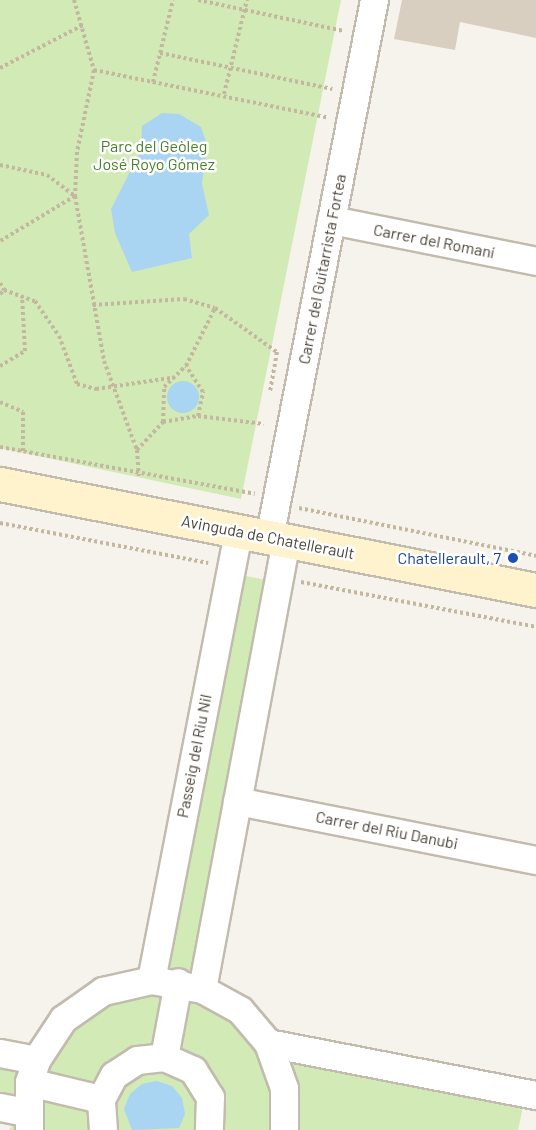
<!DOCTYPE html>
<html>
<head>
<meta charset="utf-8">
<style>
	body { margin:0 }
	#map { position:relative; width:536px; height:1130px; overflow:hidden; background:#f6f3ec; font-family:Barlow,sans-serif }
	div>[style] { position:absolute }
	.green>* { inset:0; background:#d2eab5 }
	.water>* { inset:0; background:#a9d4f2 }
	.round { border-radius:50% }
	.building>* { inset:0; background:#d8cfc1 }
	.path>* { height:4px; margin-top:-2px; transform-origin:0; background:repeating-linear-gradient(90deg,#c4b79f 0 3px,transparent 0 6px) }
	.roads { filter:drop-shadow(2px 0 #c2bbae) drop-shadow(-2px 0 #c2bbae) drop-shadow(0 2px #c2bbae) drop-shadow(0 -2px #c2bbae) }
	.street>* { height:27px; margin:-13.5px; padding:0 13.5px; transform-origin:13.5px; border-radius:13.5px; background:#fff }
	.secondary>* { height:33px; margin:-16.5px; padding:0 16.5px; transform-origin:16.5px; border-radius:16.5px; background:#fff3cd }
	.dots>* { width:16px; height:16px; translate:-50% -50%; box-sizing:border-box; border:3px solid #fff; border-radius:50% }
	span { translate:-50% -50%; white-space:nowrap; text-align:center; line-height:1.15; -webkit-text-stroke:5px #fff; paint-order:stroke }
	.park-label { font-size:16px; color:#4a7f2a }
	.street-label { font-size:16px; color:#4b4439 }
	.transit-label { font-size:16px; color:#164399 }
	.right { translate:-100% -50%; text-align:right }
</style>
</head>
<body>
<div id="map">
	<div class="green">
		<div style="clip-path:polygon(0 0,341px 0,241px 499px,0 448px)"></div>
		<div style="clip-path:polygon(221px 571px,287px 584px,216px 978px,268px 1029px,529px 1079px,518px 1130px,9px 1130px,17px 1119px,0 1115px,0 1045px,31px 1051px,71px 996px,143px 972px)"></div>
	</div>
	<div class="water">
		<div style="clip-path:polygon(162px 113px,179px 114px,201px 127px,207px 145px,202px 184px,209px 215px,189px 234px,192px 258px,132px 272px,115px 233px,111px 209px,141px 150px,142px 126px)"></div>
		<div class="round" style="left:167px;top:381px;width:32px;height:32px"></div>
		<div style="clip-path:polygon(157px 1081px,172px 1086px,182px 1098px,185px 1114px,179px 1128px,132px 1130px,124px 1109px,130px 1094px,142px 1084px)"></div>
	</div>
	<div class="building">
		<div style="clip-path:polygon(402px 0,536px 0,536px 38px,460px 22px,455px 50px,394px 39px)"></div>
	</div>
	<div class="path">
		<div style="left:74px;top:0;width:73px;rotate:74.1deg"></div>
		<div style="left:94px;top:70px;width:84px;rotate:101.7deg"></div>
		<div style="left:77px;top:152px;width:44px;rotate:92.6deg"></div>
		<div style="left:75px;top:196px;width:168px;rotate:80deg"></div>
		<div style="left:104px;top:361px;width:95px;rotate:69.7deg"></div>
		<div style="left:137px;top:450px;width:26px;rotate:86deg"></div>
		<div style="left:198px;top:0;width:149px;rotate:12deg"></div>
		<div style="left:160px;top:53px;width:176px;rotate:11.8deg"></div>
		<div style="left:0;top:68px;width:93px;rotate:-27.4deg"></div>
		<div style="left:94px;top:70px;width:237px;rotate:11.5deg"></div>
		<div style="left:153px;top:82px;width:84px;rotate:-76.3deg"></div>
		<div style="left:224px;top:94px;width:97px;rotate:-76.3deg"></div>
		<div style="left:0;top:165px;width:48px;rotate:12deg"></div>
		<div style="left:47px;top:175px;width:35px;rotate:37deg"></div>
		<div style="left:75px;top:196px;width:87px;rotate:149deg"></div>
		<div style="left:0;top:283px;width:8px;rotate:60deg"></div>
		<div style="left:4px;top:290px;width:33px;rotate:20deg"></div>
		<div style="left:35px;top:301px;width:42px;rotate:55.6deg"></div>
		<div style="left:59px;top:336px;width:51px;rotate:69.4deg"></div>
		<div style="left:77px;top:384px;width:20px;rotate:15deg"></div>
		<div style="left:96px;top:389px;width:75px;rotate:-8.5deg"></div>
		<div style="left:0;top:294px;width:6px;rotate:-45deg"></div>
		<div style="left:93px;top:305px;width:91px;rotate:-3.8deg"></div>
		<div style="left:184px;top:299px;width:32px;rotate:16deg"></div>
		<div style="left:215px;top:308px;width:76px;rotate:35.4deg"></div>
		<div style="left:277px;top:352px;width:40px;rotate:100deg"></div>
		<div style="left:0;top:366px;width:29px;rotate:-31deg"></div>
		<div style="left:25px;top:351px;width:55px;rotate:-93.1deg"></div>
		<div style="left:0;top:402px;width:25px;rotate:23deg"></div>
		<div style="left:23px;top:412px;width:40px;rotate:90deg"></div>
		<div style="left:198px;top:416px;width:66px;rotate:6.9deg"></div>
		<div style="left:163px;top:422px;width:36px;rotate:-10deg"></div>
		<div style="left:198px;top:416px;width:25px;rotate:-78deg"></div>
		<div style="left:203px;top:392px;width:31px;rotate:-123deg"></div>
		<div style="left:0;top:447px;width:259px;rotate:10.4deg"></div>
		<div style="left:137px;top:450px;width:38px;rotate:-47deg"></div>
		<div style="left:163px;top:422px;width:35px;rotate:-88deg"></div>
		<div style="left:164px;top:387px;width:30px;rotate:-44deg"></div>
		<div style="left:186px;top:366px;width:65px;rotate:-63.4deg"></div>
		<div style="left:299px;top:508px;width:242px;rotate:11.4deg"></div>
		<div style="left:0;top:523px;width:212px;rotate:10.9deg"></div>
		<div style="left:301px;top:582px;width:239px;rotate:10.8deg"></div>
	</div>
	<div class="roads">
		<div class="street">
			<div style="left:331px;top:220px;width:209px;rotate:11.3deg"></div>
			<div style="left:269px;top:538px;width:548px;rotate:-78.96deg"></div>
			<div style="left:237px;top:801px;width:305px;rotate:11.2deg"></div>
			<div style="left:151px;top:980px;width:457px;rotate:-79deg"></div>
			<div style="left:202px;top:989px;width:456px;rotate:-79.4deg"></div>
			<div style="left:268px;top:1043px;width:273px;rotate:11deg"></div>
			<div style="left:0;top:1053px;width:37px;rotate:11deg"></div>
			<div style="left:164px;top:1057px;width:76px;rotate:-79.4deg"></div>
			<div style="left:29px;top:1082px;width:74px;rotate:13.3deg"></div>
			<div style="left:0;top:1107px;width:26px;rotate:11deg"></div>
			<div style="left:29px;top:1130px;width:48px;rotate:-90deg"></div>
			<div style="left:29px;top:1082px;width:23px;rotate:-72deg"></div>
			<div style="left:36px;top:1060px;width:49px;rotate:-56.6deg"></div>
			<div style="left:63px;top:1019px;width:49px;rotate:-35deg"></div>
			<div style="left:103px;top:991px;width:49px;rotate:-12.9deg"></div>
			<div style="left:151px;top:980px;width:52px;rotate:10deg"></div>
			<div style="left:202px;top:989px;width:43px;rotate:28.9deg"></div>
			<div style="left:240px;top:1010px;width:43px;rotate:49.7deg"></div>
			<div style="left:268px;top:1043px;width:48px;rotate:70.4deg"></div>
			<div style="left:284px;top:1088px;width:42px;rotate:90deg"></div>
			<div style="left:103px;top:1130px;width:31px;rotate:-94deg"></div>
			<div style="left:101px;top:1099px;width:27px;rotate:-62deg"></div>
			<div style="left:114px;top:1075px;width:27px;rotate:-33deg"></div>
			<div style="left:137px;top:1060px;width:27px;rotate:-6deg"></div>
			<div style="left:164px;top:1057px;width:32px;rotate:24deg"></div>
			<div style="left:193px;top:1070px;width:32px;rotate:58deg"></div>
			<div style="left:210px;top:1097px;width:33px;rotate:92deg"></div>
		</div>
		<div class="secondary">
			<div style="left:0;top:484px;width:546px;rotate:11.19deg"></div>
		</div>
	</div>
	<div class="dots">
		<div style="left:513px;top:558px;background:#1a4fb4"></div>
	</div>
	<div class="park-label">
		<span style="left:154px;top:155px">Parc del Geòleg<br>José Royo Gómez</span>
	</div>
	<div class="street-label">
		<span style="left:434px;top:241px;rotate:11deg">Carrer del Romaní</span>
		<span style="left:322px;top:269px;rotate:-79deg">Carrer del Guitarrista Fortea</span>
		<span style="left:268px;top:537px;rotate:11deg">Avinguda de Chatellerault</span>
		<span style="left:194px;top:756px;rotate:-79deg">Passeig del Riu Nil</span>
		<span style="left:387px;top:830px;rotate:11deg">Carrer del Riu Danubi</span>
	</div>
	<div class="transit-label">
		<span class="right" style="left:501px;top:558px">Chatellerault, 7</span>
	</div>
</div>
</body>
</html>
